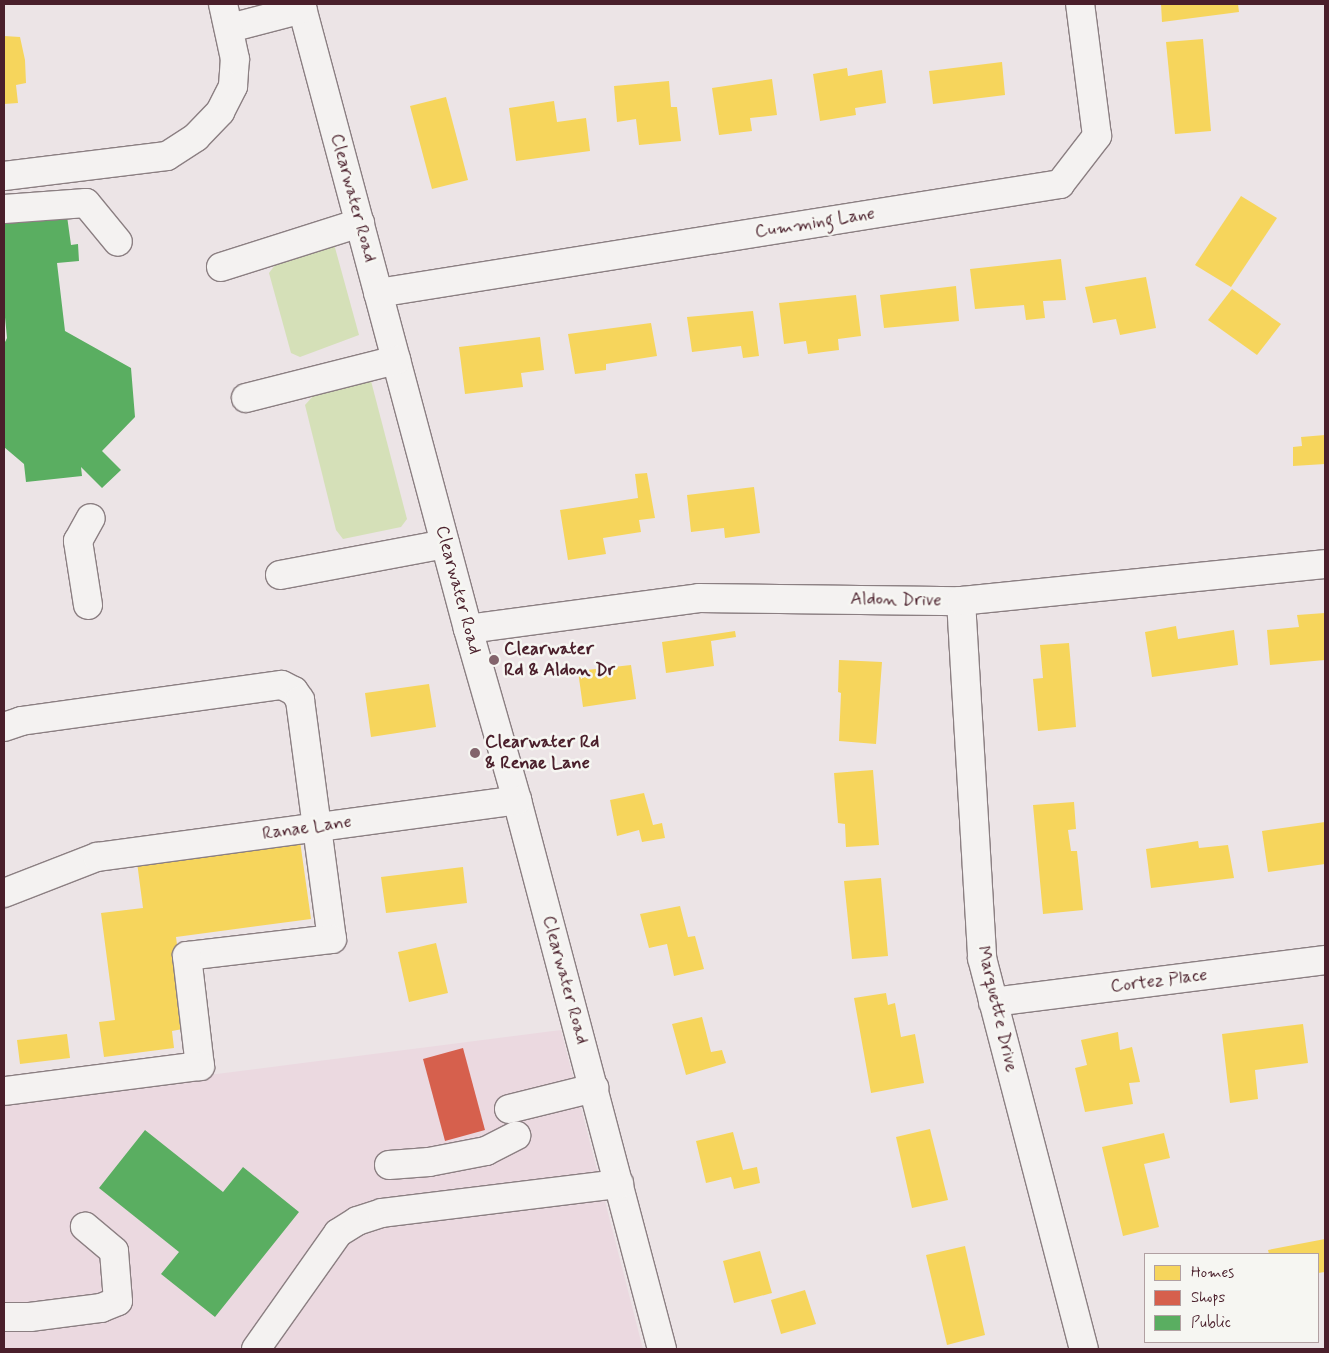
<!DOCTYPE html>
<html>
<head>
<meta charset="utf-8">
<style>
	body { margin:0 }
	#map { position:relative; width:1329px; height:1353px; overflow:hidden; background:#ece4e6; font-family:Mynerve,sans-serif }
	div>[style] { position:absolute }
	.built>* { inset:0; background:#ebd9e0 }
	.green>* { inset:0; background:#d5e0b8 }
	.homes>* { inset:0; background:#f6d55c }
	.shops>* { inset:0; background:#d6604d }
	.public>* { inset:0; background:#5aae61 }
	.roads { filter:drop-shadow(1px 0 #8b7f82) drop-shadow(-1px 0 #8b7f82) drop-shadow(0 1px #8b7f82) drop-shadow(0 -1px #8b7f82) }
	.minor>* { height:28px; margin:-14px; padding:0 14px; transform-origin:14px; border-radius:14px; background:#f4f2f1 }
	.dots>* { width:14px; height:14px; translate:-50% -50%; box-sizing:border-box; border:2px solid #f6f6f2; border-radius:50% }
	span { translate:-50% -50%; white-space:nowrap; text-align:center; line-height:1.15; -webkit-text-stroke:5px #f6f6f2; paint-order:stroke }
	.street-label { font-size:18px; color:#4a1f2b }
	.poi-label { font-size:18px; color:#4a1f2b; font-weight:700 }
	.left { translate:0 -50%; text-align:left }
	.frame { position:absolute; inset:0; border:5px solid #4a1f2b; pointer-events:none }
	.legend { position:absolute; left:1144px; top:1253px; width:175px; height:90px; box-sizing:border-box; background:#f6f6f2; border:1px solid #b1a0a2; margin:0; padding:6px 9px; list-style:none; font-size:15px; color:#4a1f2b }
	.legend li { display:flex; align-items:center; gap:10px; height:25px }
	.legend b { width:25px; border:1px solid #b1a0a2 }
</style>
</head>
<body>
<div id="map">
	<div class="built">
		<div style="clip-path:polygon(561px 1030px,643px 1349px,4px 1349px,4px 1101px)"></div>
	</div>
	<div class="green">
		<div style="clip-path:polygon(334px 244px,359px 335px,300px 357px,291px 353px,269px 273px,285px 252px)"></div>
		<div style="clip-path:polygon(361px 377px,371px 381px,407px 519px,401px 527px,343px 539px,336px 530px,305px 405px,322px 386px)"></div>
	</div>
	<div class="homes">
		<div style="clip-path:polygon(1161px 4px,1238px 4px,1239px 12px,1162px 22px)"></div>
		<div style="clip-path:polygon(4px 36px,20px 37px,25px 60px,26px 83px,16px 85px,18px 103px,4px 104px)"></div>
		<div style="clip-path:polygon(1203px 39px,1211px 131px,1175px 134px,1166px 42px)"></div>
		<div style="clip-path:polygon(1002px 62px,1005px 95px,933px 104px,929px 71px)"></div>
		<div style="clip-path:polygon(847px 68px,848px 76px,882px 70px,886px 103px,855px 108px,856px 115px,820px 121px,813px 74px)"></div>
		<div style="clip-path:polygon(772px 79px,777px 115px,750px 118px,752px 131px,719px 135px,712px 88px)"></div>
		<div style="clip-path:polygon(669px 81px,671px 107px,677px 107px,681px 141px,639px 145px,636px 119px,617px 122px,614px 86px)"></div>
		<div style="clip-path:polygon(446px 97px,468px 180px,432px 189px,410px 106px)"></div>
		<div style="clip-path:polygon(554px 101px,557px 122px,586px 118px,590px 151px,516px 161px,509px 108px)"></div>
		<div style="clip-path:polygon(1241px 196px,1277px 218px,1231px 287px,1195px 265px)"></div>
		<div style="clip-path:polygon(1061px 259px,1066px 300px,1043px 301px,1045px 318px,1026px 320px,1024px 305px,975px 309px,970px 269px)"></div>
		<div style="clip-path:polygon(1146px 277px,1156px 328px,1120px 335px,1116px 319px,1093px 323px,1085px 287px)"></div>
		<div style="clip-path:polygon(956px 286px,959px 321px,884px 328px,880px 295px)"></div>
		<div style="clip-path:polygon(1232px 289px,1281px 324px,1257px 355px,1208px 320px)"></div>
		<div style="clip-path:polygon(856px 295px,861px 336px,838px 339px,839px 350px,808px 354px,806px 341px,784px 344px,779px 303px)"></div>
		<div style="clip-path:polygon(753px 311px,759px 356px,743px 358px,741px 346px,692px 352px,687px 317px)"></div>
		<div style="clip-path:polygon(651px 323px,657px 356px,606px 364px,606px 370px,575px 374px,568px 334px)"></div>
		<div style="clip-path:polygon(540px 337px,544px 370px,521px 373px,523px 387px,465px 394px,459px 347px)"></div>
		<div style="clip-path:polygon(1325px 435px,1325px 464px,1293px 466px,1293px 447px,1302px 446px,1301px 437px)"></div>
		<div style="clip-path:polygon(647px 473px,655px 518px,639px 520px,641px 532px,603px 538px,606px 554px,568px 560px,560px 510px,638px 498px,635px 474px)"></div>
		<div style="clip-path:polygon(754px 487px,760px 533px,725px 538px,724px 528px,691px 532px,687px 495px)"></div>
		<div style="clip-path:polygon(1325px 613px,1325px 660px,1270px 665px,1267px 630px,1299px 627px,1297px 615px)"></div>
		<div style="clip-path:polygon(1176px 626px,1178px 639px,1234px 630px,1238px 665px,1152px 677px,1145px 632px)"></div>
		<div style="clip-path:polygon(735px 631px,736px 637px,711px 641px,714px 666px,666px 673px,662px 642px)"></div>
		<div style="clip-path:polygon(1069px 643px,1076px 727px,1038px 731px,1033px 679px,1043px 678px,1040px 645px)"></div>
		<div style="clip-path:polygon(839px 660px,882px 662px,876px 744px,839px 741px,841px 693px,838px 692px)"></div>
		<div style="clip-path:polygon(631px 665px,636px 699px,583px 707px,578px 671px)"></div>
		<div style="clip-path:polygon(429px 684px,436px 727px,371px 737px,365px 693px)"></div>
		<div style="clip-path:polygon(873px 770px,879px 845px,846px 847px,845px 824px,838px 823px,834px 773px)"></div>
		<div style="clip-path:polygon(644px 793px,653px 825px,662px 823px,665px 838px,642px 842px,639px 830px,617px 836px,610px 800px)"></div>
		<div style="clip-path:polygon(1074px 802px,1076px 829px,1068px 830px,1071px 851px,1077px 851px,1083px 910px,1043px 914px,1033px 805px)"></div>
		<div style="clip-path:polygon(1325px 822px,1325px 864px,1268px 872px,1262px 831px)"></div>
		<div style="clip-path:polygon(300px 841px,311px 919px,176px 937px,188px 1028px,172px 1031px,174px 1048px,104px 1057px,99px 1022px,115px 1020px,101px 913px,143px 908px,137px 862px)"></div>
		<div style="clip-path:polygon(1198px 841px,1199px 848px,1228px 845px,1234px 878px,1151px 888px,1146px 849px)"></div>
		<div style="clip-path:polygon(463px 867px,467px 903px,386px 913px,381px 877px)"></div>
		<div style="clip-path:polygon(881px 878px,888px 956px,852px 959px,844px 881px)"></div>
		<div style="clip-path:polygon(680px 906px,688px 937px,695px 936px,704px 969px,674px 976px,667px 944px,649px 948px,640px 914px)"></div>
		<div style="clip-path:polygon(436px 943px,448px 993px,409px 1002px,398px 952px)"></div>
		<div style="clip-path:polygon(886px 993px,888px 1005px,895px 1003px,901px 1037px,915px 1034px,924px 1083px,871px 1093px,854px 998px)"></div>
		<div style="clip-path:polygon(702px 1017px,711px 1052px,722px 1050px,726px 1063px,686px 1075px,672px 1024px)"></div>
		<div style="clip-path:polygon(1303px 1024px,1308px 1063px,1255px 1070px,1258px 1099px,1230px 1103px,1222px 1034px)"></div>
		<div style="clip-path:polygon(1118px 1032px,1120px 1050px,1132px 1047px,1140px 1082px,1129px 1083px,1133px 1104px,1085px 1112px,1075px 1068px,1087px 1065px,1081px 1040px)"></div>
		<div style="clip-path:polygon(67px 1034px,70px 1058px,20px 1064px,17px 1040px)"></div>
		<div style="clip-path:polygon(930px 1129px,948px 1200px,912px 1208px,896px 1137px)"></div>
		<div style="clip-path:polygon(733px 1132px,743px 1170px,757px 1167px,760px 1183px,734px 1189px,731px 1177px,706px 1183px,696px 1141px)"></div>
		<div style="clip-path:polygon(1164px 1133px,1170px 1158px,1144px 1164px,1159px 1227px,1123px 1236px,1102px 1147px)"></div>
		<div style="clip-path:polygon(1325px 1239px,1325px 1272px,1318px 1273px,1318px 1254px,1269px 1254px,1268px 1250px)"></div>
		<div style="clip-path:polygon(965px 1246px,985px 1335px,947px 1345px,926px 1255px)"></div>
		<div style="clip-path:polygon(760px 1251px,772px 1293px,734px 1303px,723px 1261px)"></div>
		<div style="clip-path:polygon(805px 1290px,816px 1324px,781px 1334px,771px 1300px)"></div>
	</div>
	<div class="shops">
		<div style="clip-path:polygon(463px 1048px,485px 1130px,445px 1141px,423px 1059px)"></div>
	</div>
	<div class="public">
		<div style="clip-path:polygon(67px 216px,71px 245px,78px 244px,79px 261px,57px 263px,65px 331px,131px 368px,135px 417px,102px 451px,121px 470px,102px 488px,81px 467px,82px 476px,26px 482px,24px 464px,4px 447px,4px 344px,7px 338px,4px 307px,4px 223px)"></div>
		<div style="clip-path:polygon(145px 1130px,223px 1192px,243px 1167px,299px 1212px,215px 1317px,161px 1274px,179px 1252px,99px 1188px)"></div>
	</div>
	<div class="roads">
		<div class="minor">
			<div style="left:301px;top:4px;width:647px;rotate:75.04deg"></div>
			<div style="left:468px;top:629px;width:178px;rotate:74deg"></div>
			<div style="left:517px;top:800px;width:568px;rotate:75.21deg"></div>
			<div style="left:230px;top:28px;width:75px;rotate:-14.6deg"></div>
			<div style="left:4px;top:176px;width:164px;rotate:-7deg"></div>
			<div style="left:167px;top:156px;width:35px;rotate:-33deg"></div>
			<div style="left:196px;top:137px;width:35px;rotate:-46deg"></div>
			<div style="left:220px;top:112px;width:29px;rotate:-63deg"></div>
			<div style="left:233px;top:86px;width:27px;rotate:-86deg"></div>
			<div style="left:235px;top:59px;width:56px;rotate:-102.3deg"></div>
			<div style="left:4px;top:209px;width:82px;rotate:-4.2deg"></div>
			<div style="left:86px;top:203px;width:50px;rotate:50.6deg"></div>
			<div style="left:221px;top:267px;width:146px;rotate:-17.6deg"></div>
			<div style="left:378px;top:293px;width:691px;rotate:-9.08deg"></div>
			<div style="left:1060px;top:184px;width:61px;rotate:-52.4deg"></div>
			<div style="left:1097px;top:136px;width:133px;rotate:-97.3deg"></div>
			<div style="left:246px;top:398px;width:155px;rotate:-14.2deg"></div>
			<div style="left:280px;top:575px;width:168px;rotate:-10.6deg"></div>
			<div style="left:961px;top:601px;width:358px;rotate:86.6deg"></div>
			<div style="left:982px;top:958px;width:404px;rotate:75.4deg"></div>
			<div style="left:88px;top:605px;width:65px;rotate:-98.9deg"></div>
			<div style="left:78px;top:541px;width:26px;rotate:-61deg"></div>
			<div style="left:468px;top:629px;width:233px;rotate:-7.6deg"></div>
			<div style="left:699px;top:598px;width:262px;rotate:0.7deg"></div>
			<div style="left:961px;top:601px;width:366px;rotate:-5.8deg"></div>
			<div style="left:4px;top:727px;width:18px;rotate:-19deg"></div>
			<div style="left:21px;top:721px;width:263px;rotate:-7.9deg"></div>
			<div style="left:282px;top:685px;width:13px;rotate:27deg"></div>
			<div style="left:294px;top:691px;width:11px;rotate:56deg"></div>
			<div style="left:300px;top:700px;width:241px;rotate:82.4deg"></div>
			<div style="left:332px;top:939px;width:146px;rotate:173.3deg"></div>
			<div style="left:187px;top:956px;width:111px;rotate:83.3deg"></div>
			<div style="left:200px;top:1066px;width:196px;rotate:172.7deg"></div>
			<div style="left:4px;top:893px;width:100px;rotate:-21.2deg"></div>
			<div style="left:97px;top:857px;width:424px;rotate:-7.7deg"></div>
			<div style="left:993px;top:1002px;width:335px;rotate:-7.2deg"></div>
			<div style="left:509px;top:1109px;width:88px;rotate:-13.9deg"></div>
			<div style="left:389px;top:1165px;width:40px;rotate:-4.3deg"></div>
			<div style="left:429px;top:1162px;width:58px;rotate:-10.9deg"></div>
			<div style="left:486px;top:1151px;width:34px;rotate:-27deg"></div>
			<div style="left:4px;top:1317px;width:26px"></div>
			<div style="left:30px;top:1317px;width:72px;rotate:-7.2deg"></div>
			<div style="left:101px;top:1308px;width:18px;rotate:-22deg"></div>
			<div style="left:118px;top:1301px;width:50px;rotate:-94.6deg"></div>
			<div style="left:114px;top:1251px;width:38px;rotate:-140deg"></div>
			<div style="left:256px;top:1349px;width:142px;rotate:-54.7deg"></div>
			<div style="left:338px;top:1233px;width:22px;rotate:-32deg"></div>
			<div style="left:357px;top:1221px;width:26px;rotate:-18deg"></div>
			<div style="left:382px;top:1213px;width:239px;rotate:-7deg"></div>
		</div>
	</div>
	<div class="dots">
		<div style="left:494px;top:660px;background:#83646c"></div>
		<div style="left:475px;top:753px;background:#83646c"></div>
	</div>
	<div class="street-label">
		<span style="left:353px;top:198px;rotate:75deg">Clearwater Road</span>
		<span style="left:815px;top:223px;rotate:-9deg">Cumming Lane</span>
		<span style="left:458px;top:590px;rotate:75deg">Clearwater Road</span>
		<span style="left:896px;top:600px;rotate:1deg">Aldon Drive</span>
		<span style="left:307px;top:828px;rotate:-8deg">Ranae Lane</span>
		<span style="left:565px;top:980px;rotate:75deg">Clearwater Road</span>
		<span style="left:1159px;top:981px;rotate:-7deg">Cortez Place</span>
		<span style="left:997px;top:1009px;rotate:77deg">Marquette Drive</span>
	</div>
	<div class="poi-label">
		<span class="left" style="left:504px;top:660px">Clearwater<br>Rd &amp; Aldon Dr</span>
		<span class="left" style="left:485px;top:753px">Clearwater Rd<br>&amp; Renae Lane</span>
	</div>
	<div class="frame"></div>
	<ul class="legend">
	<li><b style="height:14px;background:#f6d55c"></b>Homes</li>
	<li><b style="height:14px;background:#d6604d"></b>Shops</li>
	<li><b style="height:14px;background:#5aae61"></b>Public</li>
	</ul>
</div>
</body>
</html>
